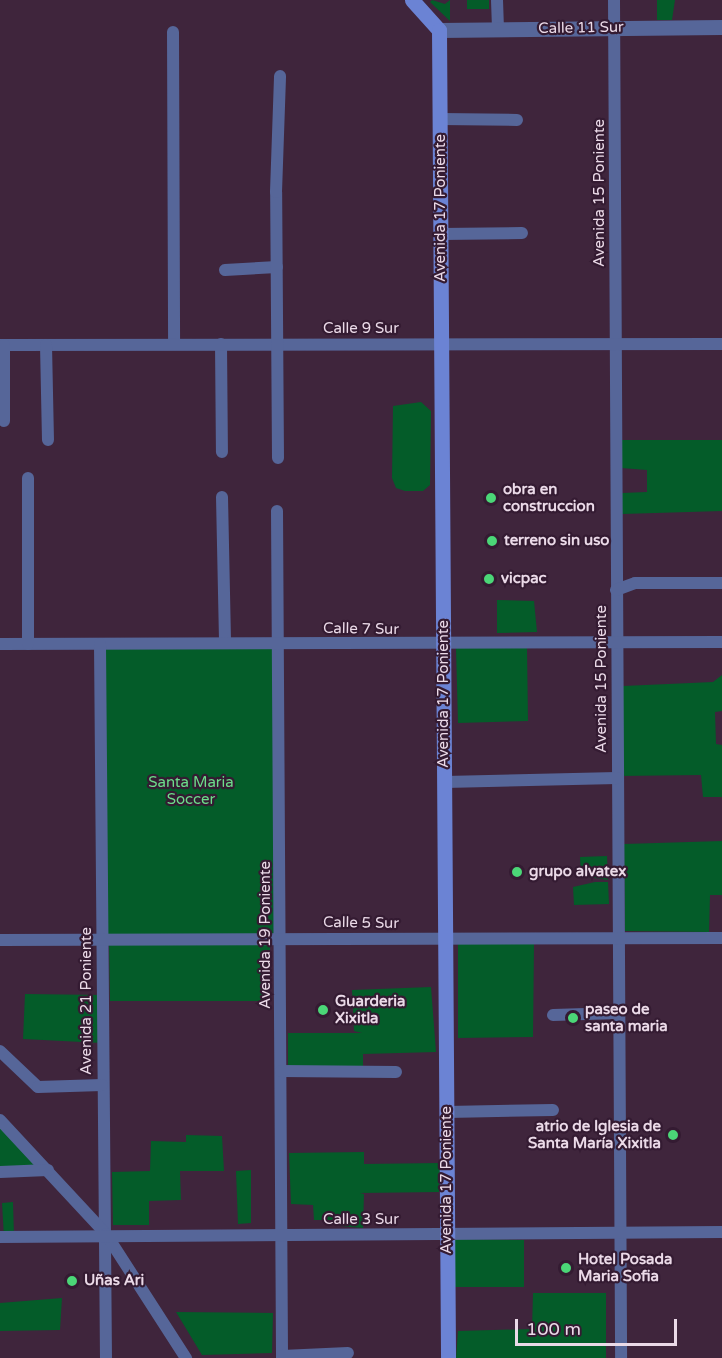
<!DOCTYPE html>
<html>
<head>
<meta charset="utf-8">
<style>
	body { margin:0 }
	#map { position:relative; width:722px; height:1358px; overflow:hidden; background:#3f253c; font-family:"Varela Round",sans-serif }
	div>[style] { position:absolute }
	.green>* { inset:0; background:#045c29 }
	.minor>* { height:12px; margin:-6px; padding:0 6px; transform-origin:6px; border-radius:6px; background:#566699 }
	.tertiary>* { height:15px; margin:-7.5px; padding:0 7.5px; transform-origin:7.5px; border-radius:7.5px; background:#566699 }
	.secondary>* { height:15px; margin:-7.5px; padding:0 7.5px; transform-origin:7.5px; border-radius:7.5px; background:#6b83d4 }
	.dots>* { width:16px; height:16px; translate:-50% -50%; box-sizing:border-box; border:3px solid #341b32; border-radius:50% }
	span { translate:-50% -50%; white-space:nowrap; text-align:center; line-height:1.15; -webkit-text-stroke:4.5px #341b32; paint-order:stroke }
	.street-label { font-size:15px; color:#ebdae8 }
	.poi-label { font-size:15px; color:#ebdae8; font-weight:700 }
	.left { translate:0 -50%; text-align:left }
	.right { translate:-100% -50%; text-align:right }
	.park-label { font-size:15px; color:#6ddd8b }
	.scale { position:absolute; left:515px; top:1319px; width:162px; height:27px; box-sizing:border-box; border:3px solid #ebdae8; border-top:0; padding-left:8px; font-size:18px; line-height:21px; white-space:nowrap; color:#ebdae8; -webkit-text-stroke:4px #341b32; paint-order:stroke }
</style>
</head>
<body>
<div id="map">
	<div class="green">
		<div style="clip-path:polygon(432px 0,445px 4px,450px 0,450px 21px,430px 2px)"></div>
		<div style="clip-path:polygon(467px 0,489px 0,489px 9px,467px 9px)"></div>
		<div style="clip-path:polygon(657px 0,675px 0,672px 20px,657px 20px)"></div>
		<div style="clip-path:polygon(421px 402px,431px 411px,430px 485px,423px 491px,405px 491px,396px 488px,392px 478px,393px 406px)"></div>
		<div style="clip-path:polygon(621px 440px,722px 440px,722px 511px,622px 514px,622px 493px,647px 492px,647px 470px,621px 468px)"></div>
		<div style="clip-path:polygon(497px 600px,534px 601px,537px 632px,497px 633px)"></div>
		<div style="clip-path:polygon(280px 643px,281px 937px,101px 937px,100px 644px)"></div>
		<div style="clip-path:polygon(527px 647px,528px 721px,458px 723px,456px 648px)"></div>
		<div style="clip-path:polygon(722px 675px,722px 711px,715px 712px,716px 744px,722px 745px,722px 797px,703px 797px,701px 775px,619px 776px,623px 686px,713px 682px)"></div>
		<div style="clip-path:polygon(722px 841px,722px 895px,710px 895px,709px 932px,625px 931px,624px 844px)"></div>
		<div style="clip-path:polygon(607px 856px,608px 880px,581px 876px,580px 857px)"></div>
		<div style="clip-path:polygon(595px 882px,608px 882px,609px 904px,574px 905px,573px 887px)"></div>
		<div style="clip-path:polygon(109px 942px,270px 943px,270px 1001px,110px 1001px)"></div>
		<div style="clip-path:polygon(458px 942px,534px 944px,533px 1037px,458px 1038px)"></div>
		<div style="clip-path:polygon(431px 987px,436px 1052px,363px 1054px,363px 1070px,288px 1069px,288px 1033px,362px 1033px,354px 1031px,352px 990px)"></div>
		<div style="clip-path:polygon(25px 994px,102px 995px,102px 1043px,23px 1039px)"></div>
		<div style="clip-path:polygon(0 1120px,48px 1170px,0 1172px)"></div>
		<div style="clip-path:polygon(186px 1135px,222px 1136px,224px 1171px,180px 1171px,181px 1200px,149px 1201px,149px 1225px,113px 1225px,112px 1172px,150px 1171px,151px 1141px,186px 1142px)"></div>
		<div style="clip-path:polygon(364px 1152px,364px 1164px,440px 1163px,439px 1192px,360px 1193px,364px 1194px,363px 1228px,341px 1226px,340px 1220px,314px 1220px,313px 1205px,291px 1204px,289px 1153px)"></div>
		<div style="clip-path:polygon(251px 1170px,251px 1223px,238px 1224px,236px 1171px)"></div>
		<div style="clip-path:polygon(13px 1202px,14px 1236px,4px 1237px,2px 1203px)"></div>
		<div style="clip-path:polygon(455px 1239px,524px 1240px,524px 1287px,455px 1287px)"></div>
		<div style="clip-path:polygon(533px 1293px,606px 1293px,606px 1358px,456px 1358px,458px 1331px,532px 1329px)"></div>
		<div style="clip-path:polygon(62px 1298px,60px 1330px,0 1331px,0 1303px)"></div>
		<div style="clip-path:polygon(176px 1312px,273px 1313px,272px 1353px,202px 1355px)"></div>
	</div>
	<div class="minor">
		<div style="left:497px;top:0;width:29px;rotate:88deg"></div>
		<div style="left:614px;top:0;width:1358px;rotate:89.7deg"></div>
		<div style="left:173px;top:32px;width:312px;rotate:89.8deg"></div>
		<div style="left:440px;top:119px;width:77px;rotate:0.7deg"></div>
		<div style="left:441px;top:234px;width:81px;rotate:-0.7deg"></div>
		<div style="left:225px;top:270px;width:52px;rotate:-3.3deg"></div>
		<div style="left:221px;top:344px;width:108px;rotate:89.5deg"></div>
		<div style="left:0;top:345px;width:722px;rotate:-0.08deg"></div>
		<div style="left:46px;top:345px;width:95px;rotate:88.8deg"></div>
		<div style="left:4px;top:421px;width:76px;rotate:-90deg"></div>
		<div style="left:278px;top:458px;width:266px;rotate:-90.4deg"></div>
		<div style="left:276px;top:192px;width:116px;rotate:-88deg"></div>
		<div style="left:222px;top:497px;width:145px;rotate:88.8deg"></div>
		<div style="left:277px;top:511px;width:847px;rotate:89.66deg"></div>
		<div style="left:616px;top:590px;width:20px;rotate:-20deg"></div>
		<div style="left:635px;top:583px;width:87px"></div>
		<div style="left:0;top:644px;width:722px;rotate:-0.16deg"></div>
		<div style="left:28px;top:644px;width:166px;rotate:-90deg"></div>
		<div style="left:100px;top:644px;width:714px;rotate:89.52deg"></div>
		<div style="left:445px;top:782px;width:172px;rotate:-1.3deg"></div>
		<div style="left:0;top:940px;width:722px;rotate:-0.16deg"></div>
		<div style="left:553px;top:1015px;width:66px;rotate:-1.7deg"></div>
		<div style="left:0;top:1051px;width:52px;rotate:43.5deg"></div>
		<div style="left:38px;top:1087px;width:64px;rotate:-1.8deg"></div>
		<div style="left:281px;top:1071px;width:115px;rotate:0.5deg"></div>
		<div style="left:447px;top:1112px;width:106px;rotate:-1.1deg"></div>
		<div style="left:0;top:1120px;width:156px;rotate:47.1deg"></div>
		<div style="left:106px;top:1234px;width:148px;rotate:57.2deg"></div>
		<div style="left:0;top:1172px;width:48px;rotate:-2.4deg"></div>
		<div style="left:0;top:1237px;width:722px;rotate:-0.4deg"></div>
		<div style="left:282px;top:1356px;width:66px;rotate:-2.6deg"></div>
	</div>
	<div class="tertiary">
		<div style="left:439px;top:30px;width:283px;rotate:-0.6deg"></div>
	</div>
	<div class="secondary">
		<div style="left:412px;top:0;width:40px;rotate:48deg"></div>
		<div style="left:439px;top:30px;width:1328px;rotate:89.61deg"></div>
	</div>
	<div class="dots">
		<div style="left:491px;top:498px;background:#4bd677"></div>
		<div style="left:492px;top:541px;background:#4bd677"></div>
		<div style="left:489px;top:579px;background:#4bd677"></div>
		<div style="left:517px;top:872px;background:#4bd677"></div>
		<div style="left:323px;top:1010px;background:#4bd677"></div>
		<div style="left:573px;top:1018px;background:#4bd677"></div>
		<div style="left:673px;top:1135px;background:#4bd677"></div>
		<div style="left:566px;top:1268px;background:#4bd677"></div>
		<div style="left:72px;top:1281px;background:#4bd677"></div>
	</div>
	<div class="street-label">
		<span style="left:581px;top:28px;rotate:-1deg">Calle 11 Sur</span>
		<span style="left:600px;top:193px;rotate:-90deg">Avenida 15 Poniente</span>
		<span style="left:441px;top:208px;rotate:-90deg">Avenida 17 Poniente</span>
		<span style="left:361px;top:329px">Calle 9 Sur</span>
		<span style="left:361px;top:629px;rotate:1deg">Calle 7 Sur</span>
		<span style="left:602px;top:679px;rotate:-90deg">Avenida 15 Poniente</span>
		<span style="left:444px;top:694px;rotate:-90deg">Avenida 17 Poniente</span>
		<span style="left:361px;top:923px;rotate:1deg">Calle 5 Sur</span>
		<span style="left:266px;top:935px;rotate:-90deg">Avenida 19 Poniente</span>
		<span style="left:87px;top:1001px;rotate:-90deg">Avenida 21 Poniente</span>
		<span style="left:447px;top:1180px;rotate:-90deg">Avenida 17 Poniente</span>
		<span style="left:361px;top:1220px">Calle 3 Sur</span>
	</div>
	<div class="poi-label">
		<span class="left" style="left:503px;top:498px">obra en<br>construccion</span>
		<span class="left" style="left:504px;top:541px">terreno sin uso</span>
		<span class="left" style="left:501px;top:579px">vicpac</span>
		<span class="left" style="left:529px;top:872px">grupo alvatex</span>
		<span class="left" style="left:335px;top:1010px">Guarderia<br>Xixitla</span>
		<span class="left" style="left:585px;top:1018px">paseo de<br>santa maria</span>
		<span class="right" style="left:661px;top:1135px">atrio de Iglesia de<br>Santa María Xixitla</span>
		<span class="left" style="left:578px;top:1268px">Hotel Posada<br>Maria Sofia</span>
		<span class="left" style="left:84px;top:1281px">Uñas Ari</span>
	</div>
	<div class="park-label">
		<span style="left:191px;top:791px">Santa Maria<br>Soccer</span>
	</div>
	<div class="scale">100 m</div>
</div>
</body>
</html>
